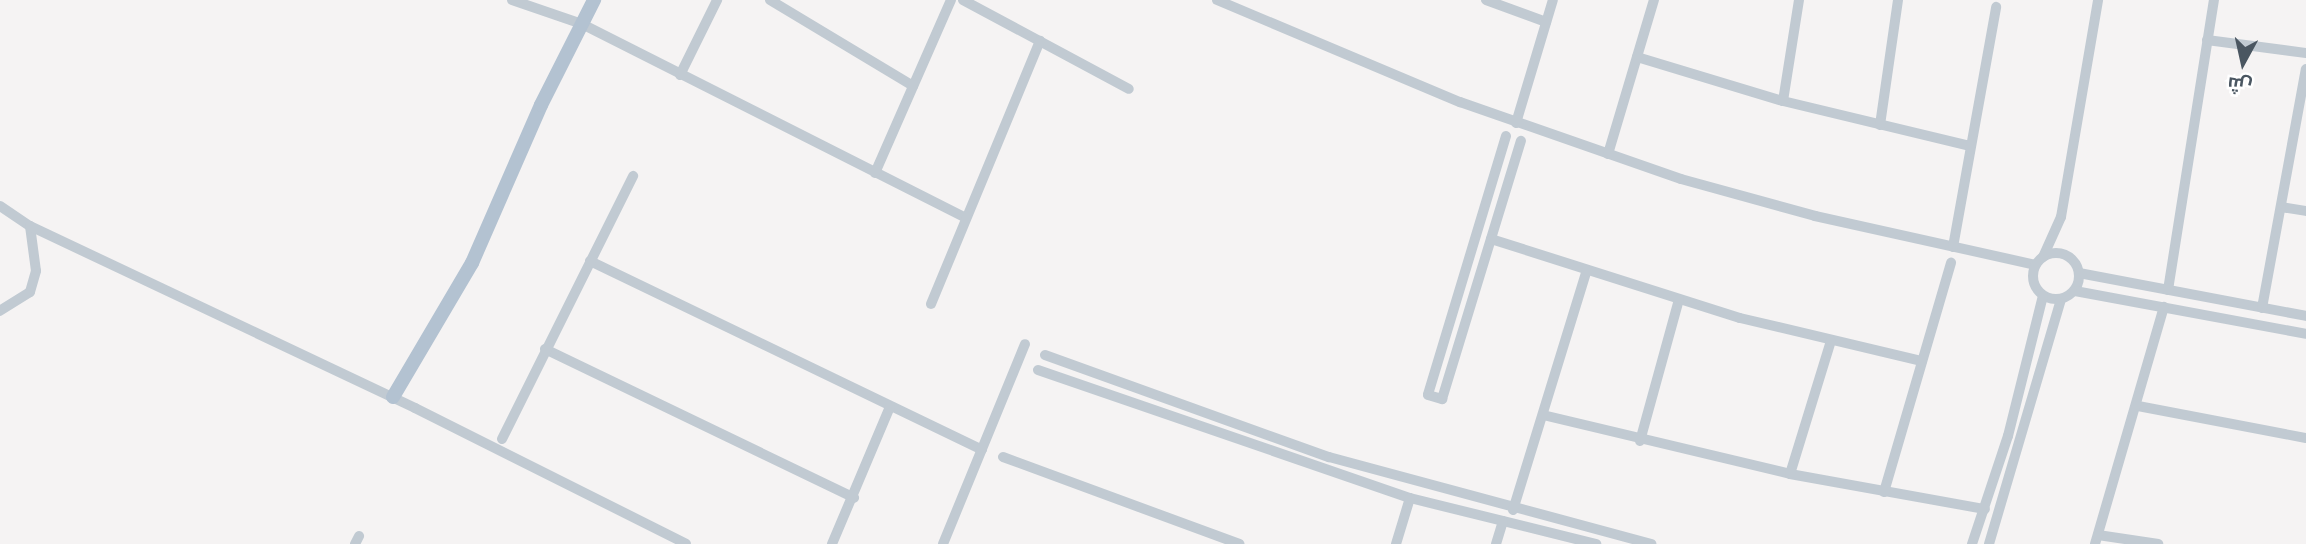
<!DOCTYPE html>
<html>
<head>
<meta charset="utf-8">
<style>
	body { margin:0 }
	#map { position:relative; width:2306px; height:544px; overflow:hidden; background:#f5f3f3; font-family:"Source Sans 3",Cairo,sans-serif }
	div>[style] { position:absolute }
	.minor>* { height:10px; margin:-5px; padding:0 5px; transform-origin:5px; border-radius:5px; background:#c1cad2 }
	.minor>.ring { margin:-5px; padding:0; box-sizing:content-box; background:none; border:10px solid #c1cad2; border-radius:50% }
	.major>* { height:14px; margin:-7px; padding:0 7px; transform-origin:7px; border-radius:7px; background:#b3c2d1 }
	span { translate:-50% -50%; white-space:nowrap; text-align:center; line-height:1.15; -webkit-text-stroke:6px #fff; paint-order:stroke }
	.north { position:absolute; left:2208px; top:28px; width:70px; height:70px; -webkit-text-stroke:5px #fff; paint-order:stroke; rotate:188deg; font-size:19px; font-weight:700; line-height:28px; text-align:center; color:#4a5661 }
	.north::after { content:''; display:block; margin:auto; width:24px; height:32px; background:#4a5661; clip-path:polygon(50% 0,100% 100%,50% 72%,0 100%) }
</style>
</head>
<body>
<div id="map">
	<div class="minor">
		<div style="left:512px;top:0;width:74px;rotate:18.9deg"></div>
		<div style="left:582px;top:24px;width:430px;rotate:26.8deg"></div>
		<div style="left:770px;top:0;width:167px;rotate:31deg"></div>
		<div style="left:963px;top:0;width:188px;rotate:28.2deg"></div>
		<div style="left:1217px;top:0;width:264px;rotate:22.8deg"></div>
		<div style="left:1460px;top:102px;width:234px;rotate:19.2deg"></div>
		<div style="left:1681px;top:179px;width:139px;rotate:15.4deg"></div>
		<div style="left:1815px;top:216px;width:226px;rotate:12.5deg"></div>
		<div style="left:1486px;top:0;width:64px;rotate:20.1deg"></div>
		<div style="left:2207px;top:40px;width:100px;rotate:7.5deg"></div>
		<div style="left:1637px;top:57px;width:152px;rotate:16.8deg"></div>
		<div style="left:1783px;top:101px;width:193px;rotate:13.5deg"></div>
		<div style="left:680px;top:75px;width:84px;rotate:-63.7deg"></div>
		<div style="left:1783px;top:101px;width:102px;rotate:-81deg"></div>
		<div style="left:1516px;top:123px;width:128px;rotate:-73.3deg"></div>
		<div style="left:1880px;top:125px;width:126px;rotate:-81.8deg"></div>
		<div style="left:1506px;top:136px;width:270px;rotate:106.8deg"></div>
		<div style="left:1428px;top:395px;width:15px;rotate:16deg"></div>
		<div style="left:1442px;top:399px;width:270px;rotate:-73deg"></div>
		<div style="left:1608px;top:154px;width:161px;rotate:-73.4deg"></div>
		<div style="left:875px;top:173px;width:189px;rotate:-66.3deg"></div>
		<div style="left:0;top:206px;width:36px;rotate:34deg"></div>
		<div style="left:30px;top:226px;width:45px;rotate:82.4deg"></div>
		<div style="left:36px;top:271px;width:22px;rotate:106deg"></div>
		<div style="left:30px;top:292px;width:36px;rotate:148deg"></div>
		<div style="left:2281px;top:207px;width:25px;rotate:9deg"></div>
		<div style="left:30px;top:226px;width:426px;rotate:25.3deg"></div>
		<div style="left:415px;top:408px;width:303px;rotate:26.6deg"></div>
		<div style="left:1491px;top:239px;width:261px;rotate:17.6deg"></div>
		<div style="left:1740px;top:318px;width:187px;rotate:13.3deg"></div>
		<div style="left:1953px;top:247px;width:244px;rotate:-79.8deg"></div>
		<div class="ring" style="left:2033px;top:253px;width:36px;height:36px"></div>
		<div style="left:2043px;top:257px;width:44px;rotate:-65.8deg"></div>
		<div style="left:2061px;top:217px;width:220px;rotate:-80.3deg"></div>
		<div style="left:590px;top:261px;width:435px;rotate:25.7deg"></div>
		<div style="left:2079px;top:273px;width:231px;rotate:10.7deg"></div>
		<div style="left:2168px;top:290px;width:294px;rotate:-81deg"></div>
		<div style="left:2075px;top:291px;width:235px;rotate:10.5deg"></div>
		<div style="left:931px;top:304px;width:285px;rotate:-67.5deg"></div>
		<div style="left:2262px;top:308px;width:243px;rotate:-79.6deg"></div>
		<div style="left:545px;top:349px;width:343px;rotate:25.7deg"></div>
		<div style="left:1045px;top:355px;width:302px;rotate:19.8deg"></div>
		<div style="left:1329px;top:457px;width:334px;rotate:15.1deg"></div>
		<div style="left:1038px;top:370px;width:393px;rotate:19deg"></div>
		<div style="left:1410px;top:498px;width:192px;rotate:13.9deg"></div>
		<div style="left:2138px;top:406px;width:171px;rotate:10.8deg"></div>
		<div style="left:1543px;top:415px;width:254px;rotate:13.4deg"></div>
		<div style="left:1790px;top:474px;width:198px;rotate:10.2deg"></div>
		<div style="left:502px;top:439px;width:294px;rotate:-63.5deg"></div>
		<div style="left:1640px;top:441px;width:147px;rotate:-74.6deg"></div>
		<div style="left:1003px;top:457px;width:252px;rotate:20.2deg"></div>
		<div style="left:1790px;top:474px;width:139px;rotate:-72.9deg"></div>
		<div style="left:1884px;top:492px;width:239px;rotate:-73.7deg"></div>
		<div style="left:1513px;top:510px;width:251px;rotate:-72.9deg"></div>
		<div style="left:2098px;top:535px;width:61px;rotate:8.5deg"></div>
		<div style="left:355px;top:544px;width:9px;rotate:-63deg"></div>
		<div style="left:832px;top:544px;width:149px;rotate:-67.1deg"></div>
		<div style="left:943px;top:544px;width:216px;rotate:-67.7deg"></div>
		<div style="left:1396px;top:544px;width:48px;rotate:-73.1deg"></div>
		<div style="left:1496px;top:544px;width:24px;rotate:-73deg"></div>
		<div style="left:1972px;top:544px;width:114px;rotate:-71.6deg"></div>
		<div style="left:2008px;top:436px;width:144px;rotate:-76deg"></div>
		<div style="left:1989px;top:544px;width:255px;rotate:-73.6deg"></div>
		<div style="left:2095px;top:544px;width:247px;rotate:-73.8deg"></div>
	</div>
	<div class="major">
		<div style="left:393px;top:397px;width:156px;rotate:-59.5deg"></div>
		<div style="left:472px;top:263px;width:172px;rotate:-66.4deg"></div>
		<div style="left:541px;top:105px;width:118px;rotate:-63.2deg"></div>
	</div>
	<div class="north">ش</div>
</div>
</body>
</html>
